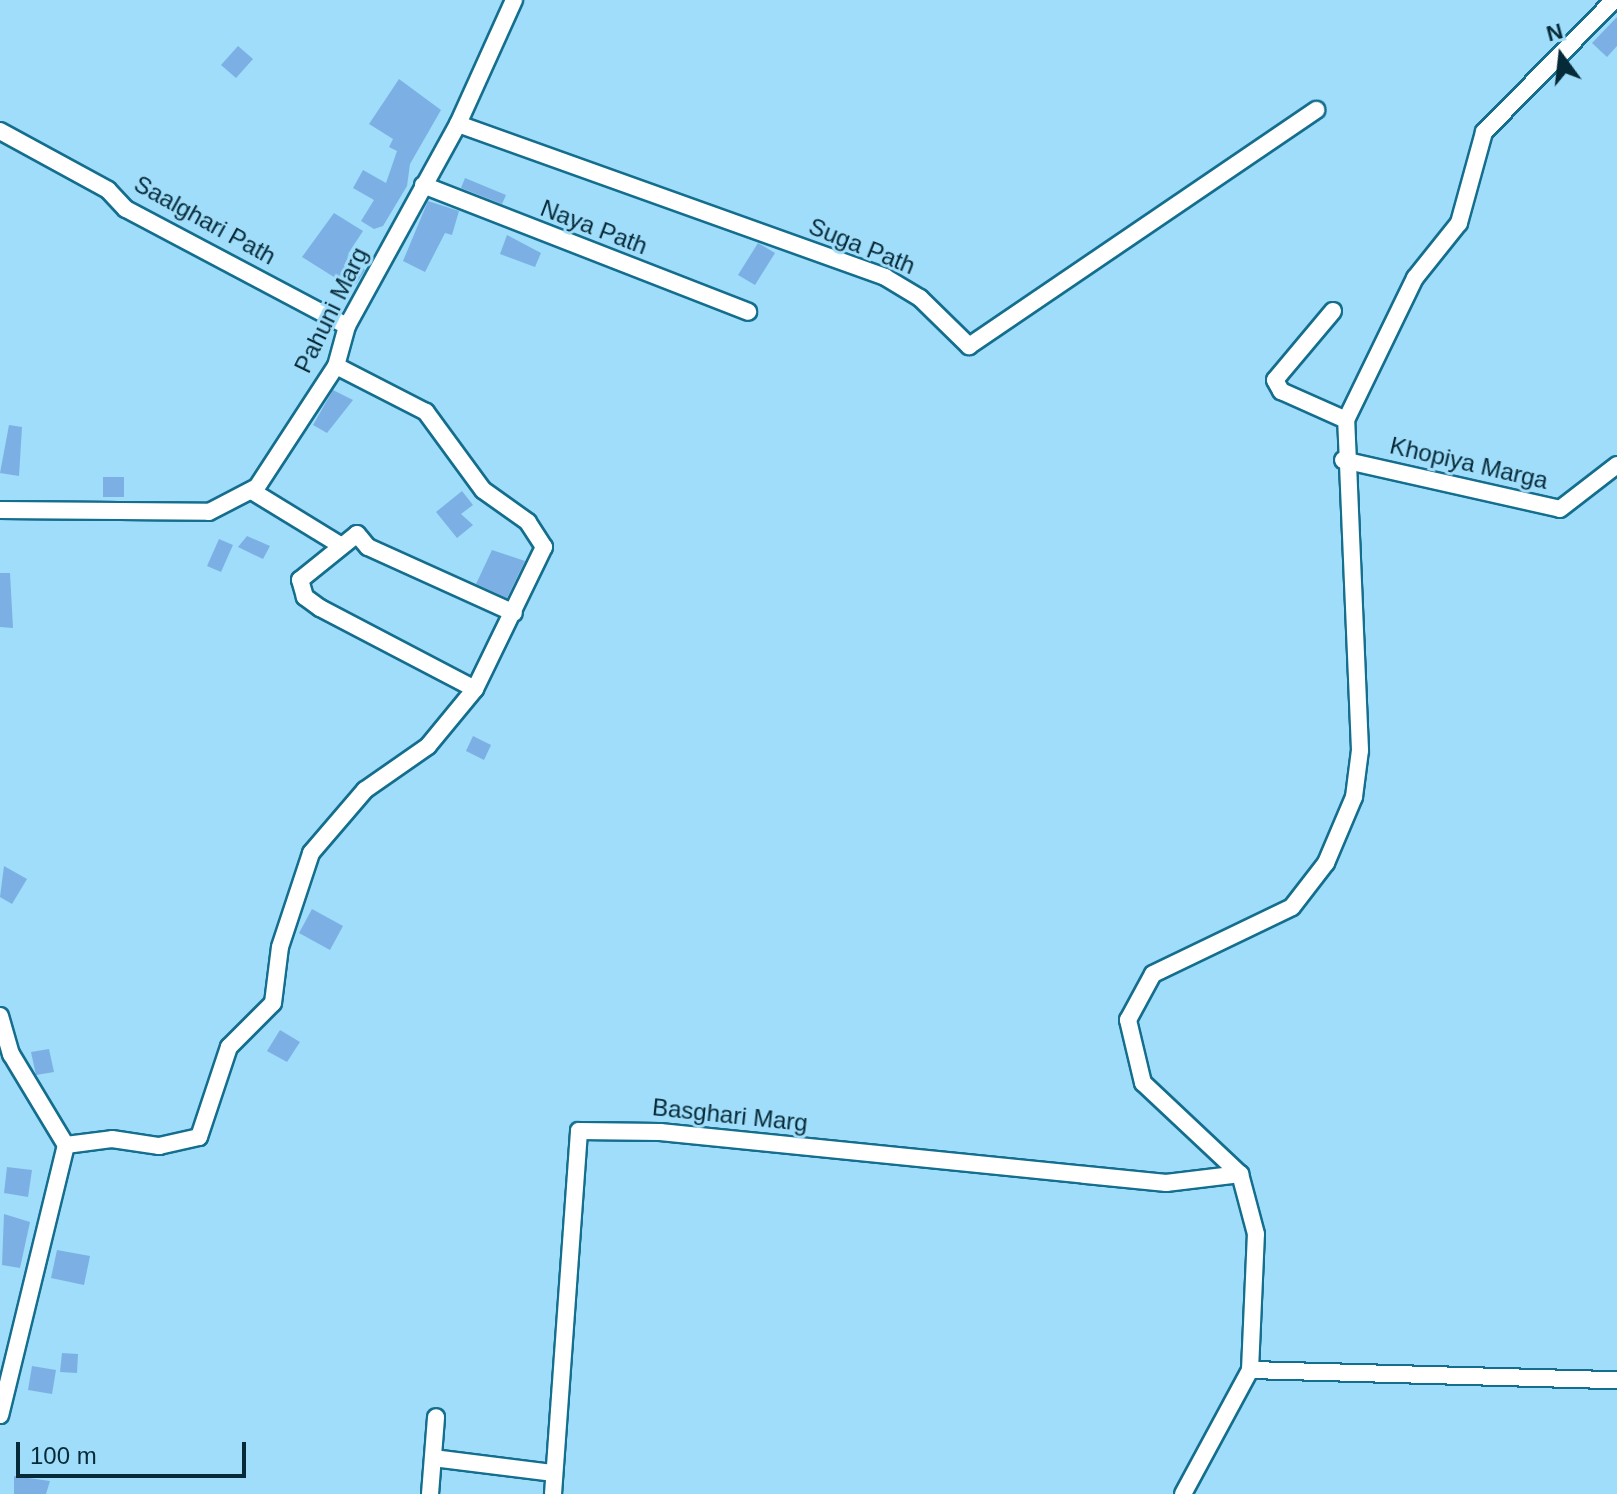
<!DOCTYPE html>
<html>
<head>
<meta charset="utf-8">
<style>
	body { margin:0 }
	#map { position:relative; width:1617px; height:1494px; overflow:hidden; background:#9fddfa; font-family:Helvetica,sans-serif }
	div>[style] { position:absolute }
	.building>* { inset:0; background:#7cb0e4 }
	.roads { filter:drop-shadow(2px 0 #146e8e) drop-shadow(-2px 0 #146e8e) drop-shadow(0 2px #146e8e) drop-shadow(0 -2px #146e8e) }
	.minor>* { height:16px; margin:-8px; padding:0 8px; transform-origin:8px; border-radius:8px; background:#fff }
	span { translate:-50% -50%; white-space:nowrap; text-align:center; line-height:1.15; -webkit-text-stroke:6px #9fddfa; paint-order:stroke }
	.street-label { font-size:24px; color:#072a38 }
	.north { position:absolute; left:1521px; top:16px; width:80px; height:80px; -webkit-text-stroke:6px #9fddfa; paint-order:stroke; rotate:345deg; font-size:22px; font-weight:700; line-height:32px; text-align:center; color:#072a38 }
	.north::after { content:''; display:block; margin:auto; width:28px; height:36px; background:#072a38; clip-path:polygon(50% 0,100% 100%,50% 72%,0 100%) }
	.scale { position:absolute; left:16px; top:1442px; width:230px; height:36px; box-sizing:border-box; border:4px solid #072a38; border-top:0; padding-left:10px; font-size:24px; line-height:28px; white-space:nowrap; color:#072a38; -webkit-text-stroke:6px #9fddfa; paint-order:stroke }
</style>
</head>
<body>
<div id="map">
	<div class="building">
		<div style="clip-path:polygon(1617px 17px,1617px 46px,1607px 57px,1592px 43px)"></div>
		<div style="clip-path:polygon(238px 46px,253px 59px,236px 78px,221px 65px)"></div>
		<div style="clip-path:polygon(399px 79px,441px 110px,410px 164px,407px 186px,383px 226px,374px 229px,361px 221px,374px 200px,353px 188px,363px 170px,386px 183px,397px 151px,389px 147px,393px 139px,369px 124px)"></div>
		<div style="clip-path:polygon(465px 178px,506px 195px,502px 204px,461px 188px)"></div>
		<div style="clip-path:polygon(428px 201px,459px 211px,452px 235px,445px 233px,425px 272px,403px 261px)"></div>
		<div style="clip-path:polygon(334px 213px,363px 231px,348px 254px,365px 270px,353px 289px,302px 257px)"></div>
		<div style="clip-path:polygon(507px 235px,541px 253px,535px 267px,500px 254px)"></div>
		<div style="clip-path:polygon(758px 243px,775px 253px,755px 285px,738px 275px)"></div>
		<div style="clip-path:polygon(333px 390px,353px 400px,327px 433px,313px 425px)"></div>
		<div style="clip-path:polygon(9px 425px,22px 427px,19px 476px,0 473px)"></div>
		<div style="clip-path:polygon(103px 477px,124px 477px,124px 497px,103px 497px)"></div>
		<div style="clip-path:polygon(462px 491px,473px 505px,461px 514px,473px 525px,457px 538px,436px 512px)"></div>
		<div style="clip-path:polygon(247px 536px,270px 546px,263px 559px,238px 547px)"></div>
		<div style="clip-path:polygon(219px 539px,233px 545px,221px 572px,207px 566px)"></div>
		<div style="clip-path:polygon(492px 550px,525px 561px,507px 598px,476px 584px)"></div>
		<div style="clip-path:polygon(0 573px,10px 573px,13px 628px,0 627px)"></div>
		<div style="clip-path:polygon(473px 736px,491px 745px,484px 760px,466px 751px)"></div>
		<div style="clip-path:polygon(4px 866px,27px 879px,12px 904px,0 897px)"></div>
		<div style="clip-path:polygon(312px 909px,343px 926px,330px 950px,299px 933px)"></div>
		<div style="clip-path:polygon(280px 1030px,300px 1042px,287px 1062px,267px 1051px)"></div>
		<div style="clip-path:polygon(49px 1049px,54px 1072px,36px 1075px,31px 1052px)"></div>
		<div style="clip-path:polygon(7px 1167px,32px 1170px,28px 1197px,4px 1193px)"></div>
		<div style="clip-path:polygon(4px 1214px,30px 1222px,20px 1268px,2px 1265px)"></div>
		<div style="clip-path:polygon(57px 1250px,90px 1256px,84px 1285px,51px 1278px)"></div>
		<div style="clip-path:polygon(62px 1353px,78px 1354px,77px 1373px,60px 1372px)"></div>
		<div style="clip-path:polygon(32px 1366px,56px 1370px,52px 1394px,28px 1390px)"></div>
		<div style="clip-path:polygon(14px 1476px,50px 1481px,46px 1494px,14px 1494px)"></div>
	</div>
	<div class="roads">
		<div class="minor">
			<div style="left:458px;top:124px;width:454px;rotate:19.7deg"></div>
			<div style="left:885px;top:277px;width:41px;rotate:31deg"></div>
			<div style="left:920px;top:298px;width:69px;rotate:44.4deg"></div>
			<div style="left:969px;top:346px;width:420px;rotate:-34.2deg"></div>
			<div style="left:0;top:131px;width:123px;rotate:28.6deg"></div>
			<div style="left:108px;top:190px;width:26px;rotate:47deg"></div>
			<div style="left:126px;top:209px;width:250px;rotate:27.9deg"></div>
			<div style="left:423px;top:185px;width:349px;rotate:21.3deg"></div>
			<div style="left:1333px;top:311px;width:90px;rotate:130deg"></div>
			<div style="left:1275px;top:380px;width:13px;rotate:61deg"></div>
			<div style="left:1281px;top:391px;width:71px;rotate:24deg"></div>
			<div style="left:1343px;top:460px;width:222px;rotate:12.7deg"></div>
			<div style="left:1560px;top:509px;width:72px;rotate:-37.7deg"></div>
			<div style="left:252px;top:491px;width:103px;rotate:31.5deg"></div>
			<div style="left:0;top:510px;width:209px;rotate:0.5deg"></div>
			<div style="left:209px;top:512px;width:54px;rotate:-27.5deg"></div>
			<div style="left:257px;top:487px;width:145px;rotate:-56.9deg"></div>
			<div style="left:336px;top:366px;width:41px;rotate:-74.6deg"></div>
			<div style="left:347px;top:326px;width:230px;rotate:-61.2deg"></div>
			<div style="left:458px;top:124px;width:136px;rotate:-65.7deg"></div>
			<div style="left:475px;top:689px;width:175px;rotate:-152.4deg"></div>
			<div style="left:320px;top:608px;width:19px;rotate:-144deg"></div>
			<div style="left:305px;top:597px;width:18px;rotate:-106deg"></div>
			<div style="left:300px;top:580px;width:73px;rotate:-38.9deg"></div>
			<div style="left:357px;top:534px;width:17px;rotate:50deg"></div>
			<div style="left:368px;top:547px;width:160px;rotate:24.3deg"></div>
			<div style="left:0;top:1016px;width:40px;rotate:74deg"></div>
			<div style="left:11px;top:1054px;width:106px;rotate:58.9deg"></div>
			<div style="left:66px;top:1145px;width:278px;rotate:103.7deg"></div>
			<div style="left:66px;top:1145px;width:46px;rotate:-7.4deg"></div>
			<div style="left:112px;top:1139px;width:48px;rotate:8.5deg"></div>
			<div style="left:159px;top:1146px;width:41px;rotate:-12.7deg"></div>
			<div style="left:199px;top:1137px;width:95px;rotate:-71.6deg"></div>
			<div style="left:229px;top:1047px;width:62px;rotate:-45deg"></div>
			<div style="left:273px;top:1003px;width:56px;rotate:-82.9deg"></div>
			<div style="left:280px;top:947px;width:99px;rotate:-71.7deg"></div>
			<div style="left:311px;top:853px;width:83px;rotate:-49.4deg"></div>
			<div style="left:365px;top:790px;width:77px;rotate:-34.9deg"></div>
			<div style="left:428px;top:746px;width:74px;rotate:-50.5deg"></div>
			<div style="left:475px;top:689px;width:158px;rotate:-64.1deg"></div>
			<div style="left:544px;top:547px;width:30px;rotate:-123deg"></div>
			<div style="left:528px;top:522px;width:55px;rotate:-144.6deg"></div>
			<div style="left:483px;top:490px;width:97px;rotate:-126.2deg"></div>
			<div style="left:426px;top:412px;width:101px;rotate:-152.9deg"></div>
			<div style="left:1250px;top:1370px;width:367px;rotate:1.6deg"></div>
			<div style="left:433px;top:1458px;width:122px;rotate:7.1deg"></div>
			<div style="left:430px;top:1494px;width:77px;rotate:-85.5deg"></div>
			<div style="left:553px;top:1494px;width:364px;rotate:-85.9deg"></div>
			<div style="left:579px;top:1131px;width:81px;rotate:0.7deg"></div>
			<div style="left:660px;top:1132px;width:509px;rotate:5.76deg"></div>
			<div style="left:1166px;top:1183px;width:75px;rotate:-6.9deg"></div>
			<div style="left:1183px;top:1494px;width:141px;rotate:-61.6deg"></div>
			<div style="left:1250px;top:1370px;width:136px;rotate:-87.5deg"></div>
			<div style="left:1256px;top:1234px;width:62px;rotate:-104.9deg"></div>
			<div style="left:1240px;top:1174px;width:133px;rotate:-136.8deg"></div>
			<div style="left:1143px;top:1083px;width:65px;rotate:-103.4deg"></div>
			<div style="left:1128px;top:1020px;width:52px;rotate:-61.5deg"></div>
			<div style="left:1153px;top:974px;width:154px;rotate:-25.7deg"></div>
			<div style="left:1292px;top:907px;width:56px;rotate:-52.3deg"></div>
			<div style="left:1326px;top:863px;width:72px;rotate:-67deg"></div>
			<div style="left:1354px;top:797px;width:47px;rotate:-82.7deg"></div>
			<div style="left:1360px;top:750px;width:330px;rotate:-92.4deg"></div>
			<div style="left:1346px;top:420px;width:158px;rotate:-64.1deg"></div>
			<div style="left:1415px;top:278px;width:70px;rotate:-51.3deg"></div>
			<div style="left:1459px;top:223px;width:94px;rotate:-74.6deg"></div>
			<div style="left:1484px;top:132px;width:185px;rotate:-45.4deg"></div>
		</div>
	</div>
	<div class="street-label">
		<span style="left:205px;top:220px;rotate:29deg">Saalghari Path</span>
		<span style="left:594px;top:227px;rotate:21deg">Naya Path</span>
		<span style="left:862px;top:246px;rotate:22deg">Suga Path</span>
		<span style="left:331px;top:310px;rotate:-64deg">Pahuni Marg</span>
		<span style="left:1469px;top:463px;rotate:13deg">Khopiya Marga</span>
		<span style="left:730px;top:1115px;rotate:6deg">Basghari Marg</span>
	</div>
	<div class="north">N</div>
	<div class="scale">100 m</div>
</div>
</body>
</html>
